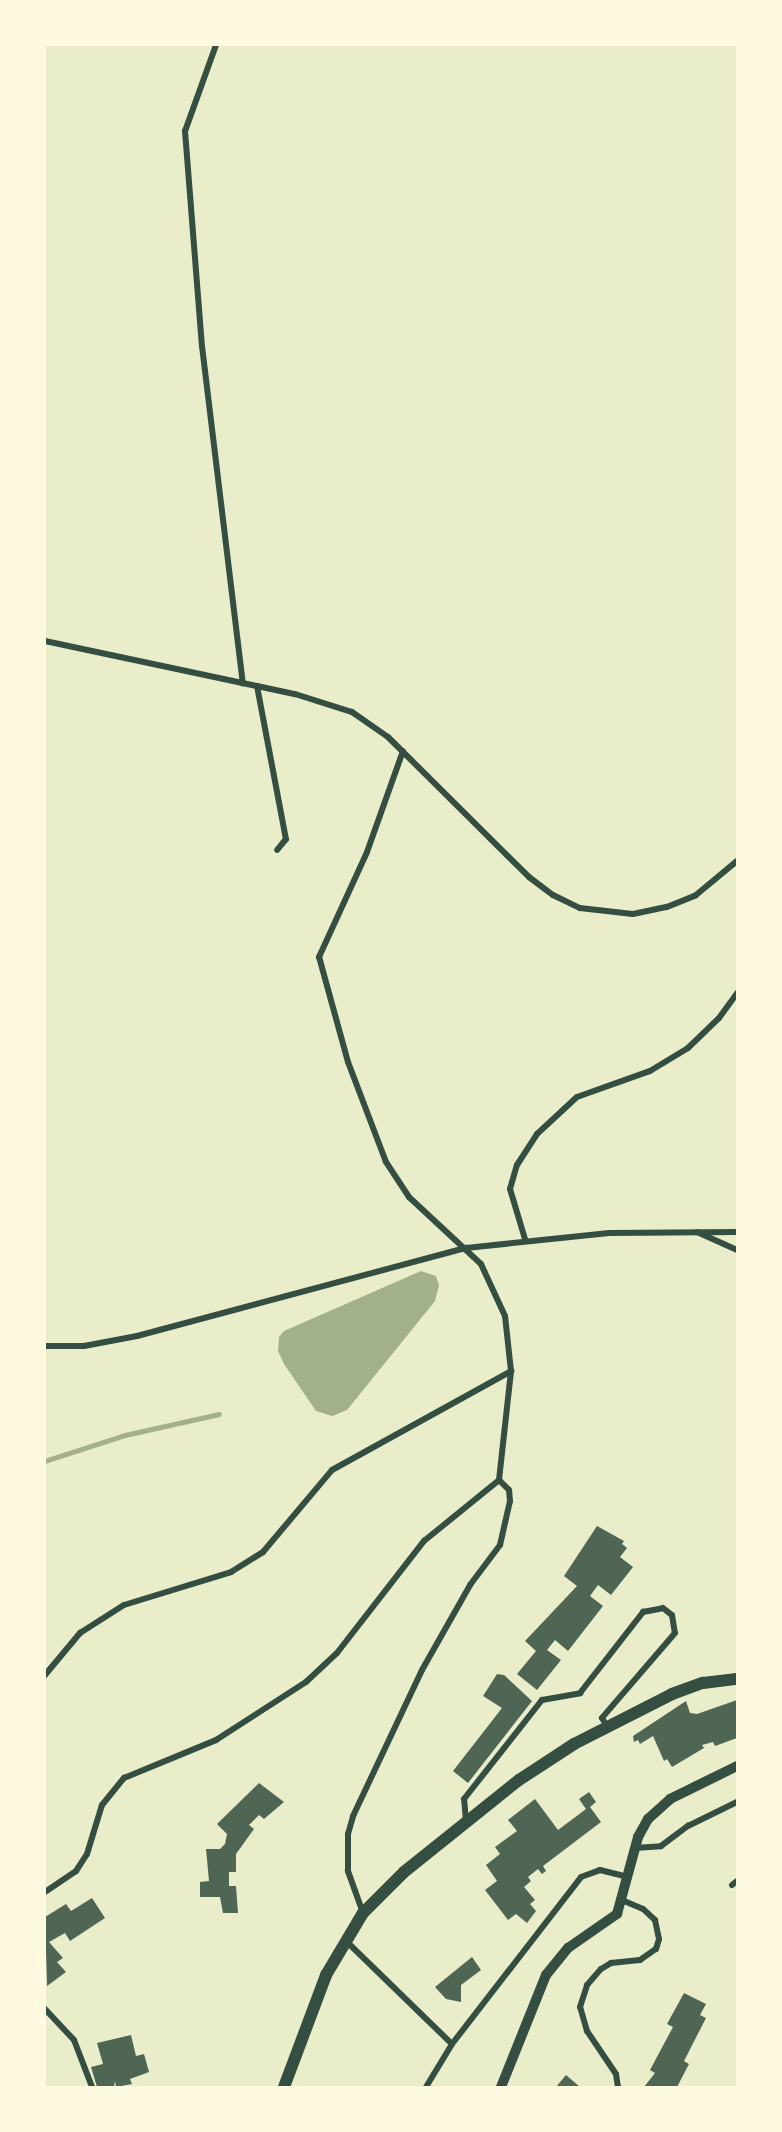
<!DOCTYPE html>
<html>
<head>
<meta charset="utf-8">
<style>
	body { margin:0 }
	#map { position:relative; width:782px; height:2132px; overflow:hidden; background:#e9edc9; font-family:Manrope,sans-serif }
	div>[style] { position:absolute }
	.water>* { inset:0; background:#a3b18a }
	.stream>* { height:4.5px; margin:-2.25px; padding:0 2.25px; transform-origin:2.25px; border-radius:2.25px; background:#a3b18a }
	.building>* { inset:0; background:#4f6655 }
	.minor>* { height:6px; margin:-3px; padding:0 3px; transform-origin:3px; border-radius:3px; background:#344e41 }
	.tertiary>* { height:10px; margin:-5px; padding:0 5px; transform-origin:5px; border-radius:5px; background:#344e41 }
	.secondary>* { height:12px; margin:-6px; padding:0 6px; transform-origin:6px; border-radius:6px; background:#344e41 }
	span { translate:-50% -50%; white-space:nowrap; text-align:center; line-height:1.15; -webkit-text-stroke:4.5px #fefae0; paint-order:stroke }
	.frame { position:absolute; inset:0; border:46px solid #fefae0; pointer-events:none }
</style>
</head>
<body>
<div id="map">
	<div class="water">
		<div style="clip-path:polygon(421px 1271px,436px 1276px,439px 1285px,435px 1301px,347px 1410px,332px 1416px,316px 1411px,284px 1364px,278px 1351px,279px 1337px,284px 1331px)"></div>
	</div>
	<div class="stream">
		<div style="left:45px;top:1461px;width:84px;rotate:-18deg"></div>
		<div style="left:125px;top:1435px;width:96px;rotate:-12.6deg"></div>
	</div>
	<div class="building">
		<div style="clip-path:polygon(597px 1526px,624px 1541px,622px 1544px,627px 1548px,620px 1557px,633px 1567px,611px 1595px,598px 1585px,590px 1596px,603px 1606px,568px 1651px,555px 1640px,547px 1650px,561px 1660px,537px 1690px,517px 1674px,536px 1651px,525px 1641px,577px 1586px,564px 1576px)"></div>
		<div style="clip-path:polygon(497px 1674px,504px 1675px,532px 1701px,468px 1783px,453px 1771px,502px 1708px,483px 1696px)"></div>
		<div style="clip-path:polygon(737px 1700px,737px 1738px,715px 1746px,713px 1742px,702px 1745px,704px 1748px,672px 1767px,667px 1759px,664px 1761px,653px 1736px,640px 1744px,638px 1740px,634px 1742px,633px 1736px,686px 1701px,690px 1713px,697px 1714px)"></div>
		<div style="clip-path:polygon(259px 1783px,284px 1802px,264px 1819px,259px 1815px,249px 1825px,254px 1829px,236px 1854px,236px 1872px,229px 1872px,229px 1886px,236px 1886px,238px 1913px,223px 1913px,220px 1897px,200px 1897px,200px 1882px,209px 1881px,206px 1849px,220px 1849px,225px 1844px,227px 1834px,217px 1824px)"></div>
		<div style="clip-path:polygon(589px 1792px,596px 1802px,590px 1807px,601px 1822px,543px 1866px,546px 1871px,542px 1874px,538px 1869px,528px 1877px,531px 1881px,524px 1887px,535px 1900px,530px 1904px,536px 1911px,527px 1923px,516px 1914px,508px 1920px,485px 1890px,497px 1881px,486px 1865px,500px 1854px,495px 1847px,517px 1831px,508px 1820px,535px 1799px,558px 1830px,586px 1809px,579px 1799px)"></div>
		<div style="clip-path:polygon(92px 1898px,105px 1918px,70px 1941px,65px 1933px,49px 1942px,63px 1958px,57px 1962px,66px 1972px,47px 1986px,45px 1917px,66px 1904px,71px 1911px)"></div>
		<div style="clip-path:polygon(472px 1957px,481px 1970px,461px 1985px,461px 2002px,446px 1999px,435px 1987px)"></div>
		<div style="clip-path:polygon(684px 1993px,706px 2004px,700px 2015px,706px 2018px,684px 2061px,689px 2064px,677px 2087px,644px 2087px,655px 2073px,650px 2070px,673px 2027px,667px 2024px)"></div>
		<div style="clip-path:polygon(131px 2035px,136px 2056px,144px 2054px,149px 2072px,130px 2079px,132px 2084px,116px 2087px,115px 2081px,114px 2087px,97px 2087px,91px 2067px,103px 2064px,97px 2043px)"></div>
		<div style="clip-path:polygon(566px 2075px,580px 2087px,556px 2087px)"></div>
	</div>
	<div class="minor">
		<div style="left:216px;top:45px;width:91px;rotate:109.8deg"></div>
		<div style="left:185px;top:131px;width:216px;rotate:85.5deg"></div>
		<div style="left:202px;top:346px;width:340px;rotate:83.1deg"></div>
		<div style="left:45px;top:641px;width:256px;rotate:12deg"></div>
		<div style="left:295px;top:694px;width:60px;rotate:17.5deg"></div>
		<div style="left:352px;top:712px;width:44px;rotate:34.8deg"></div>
		<div style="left:388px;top:737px;width:199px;rotate:44.8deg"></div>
		<div style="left:529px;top:877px;width:30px;rotate:37deg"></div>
		<div style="left:553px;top:895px;width:30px;rotate:26deg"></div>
		<div style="left:580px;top:908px;width:53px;rotate:6.5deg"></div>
		<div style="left:633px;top:914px;width:35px;rotate:-12deg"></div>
		<div style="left:667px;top:907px;width:31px;rotate:-22deg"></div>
		<div style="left:696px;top:895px;width:53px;rotate:-39.7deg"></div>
		<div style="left:257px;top:686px;width:156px;rotate:79.3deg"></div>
		<div style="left:286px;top:839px;width:14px;rotate:129deg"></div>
		<div style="left:697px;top:1232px;width:44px;rotate:24.2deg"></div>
		<div style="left:525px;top:1239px;width:52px;rotate:-106.7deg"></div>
		<div style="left:510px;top:1189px;width:25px;rotate:-74deg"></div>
		<div style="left:517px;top:1165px;width:37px;rotate:-57deg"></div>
		<div style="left:537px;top:1134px;width:54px;rotate:-42.8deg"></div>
		<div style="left:577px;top:1097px;width:77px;rotate:-19.6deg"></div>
		<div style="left:650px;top:1071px;width:44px;rotate:-31.2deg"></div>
		<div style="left:688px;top:1048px;width:43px;rotate:-44.1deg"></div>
		<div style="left:719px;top:1018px;width:31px;rotate:-54deg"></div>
		<div style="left:45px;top:1346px;width:39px"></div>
		<div style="left:84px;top:1346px;width:54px;rotate:-10.7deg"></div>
		<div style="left:137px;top:1336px;width:341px;rotate:-15deg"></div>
		<div style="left:466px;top:1248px;width:144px;rotate:-6deg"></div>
		<div style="left:609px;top:1233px;width:128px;rotate:-0.4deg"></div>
		<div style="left:45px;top:1675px;width:55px;rotate:-50.2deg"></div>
		<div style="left:80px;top:1633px;width:52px;rotate:-32.5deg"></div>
		<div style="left:124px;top:1605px;width:112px;rotate:-17.1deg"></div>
		<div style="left:231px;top:1572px;width:38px;rotate:-32deg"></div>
		<div style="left:263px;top:1552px;width:107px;rotate:-49.9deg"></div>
		<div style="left:332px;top:1470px;width:205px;rotate:-28.9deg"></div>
		<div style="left:466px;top:1821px;width:22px;rotate:-95deg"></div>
		<div style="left:464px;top:1799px;width:126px;rotate:-51.8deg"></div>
		<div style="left:542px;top:1700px;width:39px;rotate:-10deg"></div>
		<div style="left:580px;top:1693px;width:103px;rotate:-52.1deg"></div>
		<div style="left:643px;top:1612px;width:20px;rotate:-11deg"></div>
		<div style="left:663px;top:1608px;width:11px;rotate:38deg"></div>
		<div style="left:672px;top:1615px;width:18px;rotate:81deg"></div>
		<div style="left:675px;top:1633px;width:112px;rotate:130.7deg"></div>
		<div style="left:602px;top:1718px;width:9px;rotate:58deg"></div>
		<div style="left:635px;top:1848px;width:26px;rotate:-4deg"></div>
		<div style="left:661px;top:1846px;width:34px;rotate:-37deg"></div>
		<div style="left:688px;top:1826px;width:55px;rotate:-26.1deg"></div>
		<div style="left:732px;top:1885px;width:6px;rotate:-39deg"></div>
		<div style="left:45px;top:1892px;width:37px;rotate:-34deg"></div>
		<div style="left:76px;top:1871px;width:20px;rotate:-57deg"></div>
		<div style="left:87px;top:1854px;width:51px;rotate:-73deg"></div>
		<div style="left:102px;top:1805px;width:35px;rotate:-51deg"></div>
		<div style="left:124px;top:1778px;width:100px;rotate:-22.4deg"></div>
		<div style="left:216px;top:1740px;width:107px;rotate:-32.8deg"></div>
		<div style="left:306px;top:1682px;width:42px;rotate:-43.1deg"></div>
		<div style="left:337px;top:1653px;width:142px;rotate:-52.2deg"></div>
		<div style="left:424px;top:1541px;width:97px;rotate:-39.1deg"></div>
		<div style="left:499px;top:1480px;width:110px;rotate:-83.7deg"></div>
		<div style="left:511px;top:1371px;width:55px;rotate:-96.2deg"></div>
		<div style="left:505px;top:1316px;width:57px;rotate:-114.8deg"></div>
		<div style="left:481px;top:1264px;width:98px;rotate:-137.1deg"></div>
		<div style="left:409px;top:1197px;width:42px;rotate:-123.3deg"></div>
		<div style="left:386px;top:1162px;width:107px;rotate:-110.8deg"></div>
		<div style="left:348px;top:1062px;width:109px;rotate:-105.4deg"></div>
		<div style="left:319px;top:957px;width:115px;rotate:-65.4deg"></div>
		<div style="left:367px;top:852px;width:107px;rotate:-70.4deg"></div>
		<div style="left:363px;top:1913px;width:45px;rotate:-109.7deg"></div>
		<div style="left:348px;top:1871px;width:37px;rotate:-90deg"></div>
		<div style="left:348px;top:1834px;width:19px;rotate:-74deg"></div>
		<div style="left:353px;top:1816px;width:161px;rotate:-64.7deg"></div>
		<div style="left:422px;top:1670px;width:98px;rotate:-60.5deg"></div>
		<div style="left:470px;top:1585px;width:50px;rotate:-53.1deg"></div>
		<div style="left:500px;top:1545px;width:45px;rotate:-77.2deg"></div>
		<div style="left:510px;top:1501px;width:11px;rotate:-95deg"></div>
		<div style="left:509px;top:1490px;width:14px;rotate:-135deg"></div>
		<div style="left:345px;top:1940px;width:149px;rotate:44.2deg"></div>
		<div style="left:45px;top:2009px;width:42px;rotate:46.9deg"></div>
		<div style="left:74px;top:2040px;width:50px;rotate:69deg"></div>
		<div style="left:426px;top:2087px;width:50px;rotate:-58.8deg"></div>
		<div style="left:452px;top:2044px;width:211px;rotate:-52.3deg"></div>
		<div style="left:581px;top:1877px;width:20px;rotate:-20deg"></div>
		<div style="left:600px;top:1870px;width:29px;rotate:14deg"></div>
		<div style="left:618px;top:2087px;width:13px;rotate:-99deg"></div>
		<div style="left:616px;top:2074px;width:52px;rotate:-124deg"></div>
		<div style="left:587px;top:2031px;width:25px;rotate:-106deg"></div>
		<div style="left:580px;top:2007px;width:23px;rotate:-72deg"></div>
		<div style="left:587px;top:1985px;width:21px;rotate:-49deg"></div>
		<div style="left:601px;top:1969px;width:12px;rotate:-31deg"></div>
		<div style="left:611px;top:1963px;width:29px;rotate:-6deg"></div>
		<div style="left:640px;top:1960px;width:19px;rotate:-35deg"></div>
		<div style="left:656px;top:1949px;width:10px;rotate:-73deg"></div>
		<div style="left:659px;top:1939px;width:19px;rotate:-102deg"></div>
		<div style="left:655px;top:1920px;width:16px;rotate:-137deg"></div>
		<div style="left:643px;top:1909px;width:23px;rotate:-157deg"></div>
	</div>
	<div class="tertiary">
		<div style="left:501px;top:2087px;width:121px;rotate:-68.1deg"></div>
		<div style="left:546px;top:1975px;width:35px;rotate:-51deg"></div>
		<div style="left:568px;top:1948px;width:60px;rotate:-34.8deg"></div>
		<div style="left:617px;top:1914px;width:80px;rotate:-74.7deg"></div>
		<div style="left:638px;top:1837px;width:21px;rotate:-61deg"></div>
		<div style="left:648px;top:1819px;width:30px;rotate:-42deg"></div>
		<div style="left:670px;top:1799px;width:75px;rotate:-26.2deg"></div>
	</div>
	<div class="secondary">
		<div style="left:284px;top:2087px;width:120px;rotate:-69.4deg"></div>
		<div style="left:326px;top:1975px;width:72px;rotate:-59.2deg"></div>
		<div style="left:363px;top:1913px;width:58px;rotate:-45deg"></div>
		<div style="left:404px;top:1872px;width:147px;rotate:-38.7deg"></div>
		<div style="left:519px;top:1780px;width:66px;rotate:-33.2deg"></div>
		<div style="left:574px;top:1744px;width:110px;rotate:-27deg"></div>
		<div style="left:672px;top:1694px;width:33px;rotate:-20deg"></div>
		<div style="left:703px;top:1683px;width:34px;rotate:-7deg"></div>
	</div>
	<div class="frame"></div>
</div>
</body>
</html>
